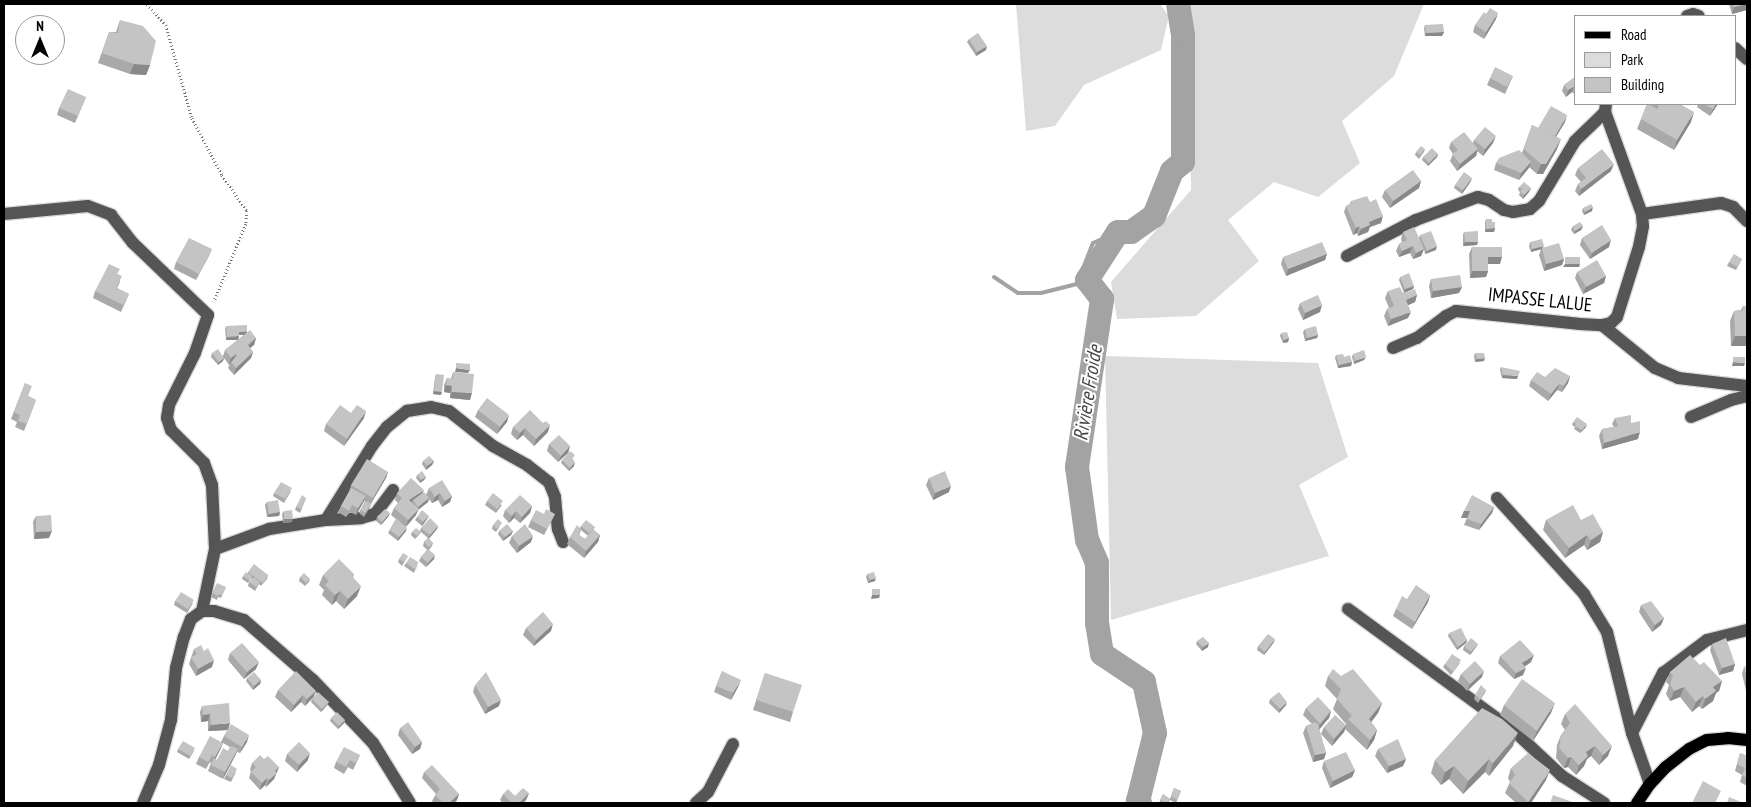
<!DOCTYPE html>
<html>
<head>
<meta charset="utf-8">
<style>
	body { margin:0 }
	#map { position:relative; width:1751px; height:807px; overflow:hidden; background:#fff; font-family:"PT Sans Narrow",sans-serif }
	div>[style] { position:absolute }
	.green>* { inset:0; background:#dcdcdc }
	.stream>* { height:4px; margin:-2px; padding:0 2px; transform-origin:2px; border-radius:2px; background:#a3a3a3 }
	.river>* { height:24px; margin:-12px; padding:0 12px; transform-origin:12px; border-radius:12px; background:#a3a3a3 }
	.path>* { height:2.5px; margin-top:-1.25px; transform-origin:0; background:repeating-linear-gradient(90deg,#777 0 1px,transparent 0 3.5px) }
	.roads { filter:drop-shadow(1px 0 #dbdbdb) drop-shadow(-1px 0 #dbdbdb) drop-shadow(0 1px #dbdbdb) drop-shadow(0 -1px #dbdbdb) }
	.minor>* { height:12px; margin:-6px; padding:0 6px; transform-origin:6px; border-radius:6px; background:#555 }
	.major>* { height:12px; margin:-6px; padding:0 6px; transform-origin:6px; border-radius:6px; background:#000 }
	.wall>* { inset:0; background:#a9a9a9 }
	.shaded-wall>* { inset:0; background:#898989 }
	.building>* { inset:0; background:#c4c4c4 }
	span { translate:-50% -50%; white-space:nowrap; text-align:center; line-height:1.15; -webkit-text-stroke:4px #fff; paint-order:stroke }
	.street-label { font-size:19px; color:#000 }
	.water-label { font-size:20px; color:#444; font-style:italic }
	.frame { position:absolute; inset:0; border:5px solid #000; pointer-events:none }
	.legend { position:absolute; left:1574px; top:15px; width:162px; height:90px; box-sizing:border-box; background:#fff; border:1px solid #999; margin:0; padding:6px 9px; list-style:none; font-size:15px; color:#000 }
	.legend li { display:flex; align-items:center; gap:10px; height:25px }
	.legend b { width:25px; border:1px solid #999 }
	.north { position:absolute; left:15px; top:15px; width:50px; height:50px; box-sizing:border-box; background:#fff; border:1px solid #999; border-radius:50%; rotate:0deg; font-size:14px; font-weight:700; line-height:20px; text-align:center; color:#000 }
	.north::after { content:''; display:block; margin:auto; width:18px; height:22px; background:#000; clip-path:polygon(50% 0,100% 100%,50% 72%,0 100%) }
</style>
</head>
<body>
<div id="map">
	<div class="green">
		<div style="clip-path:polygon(1016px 4px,1160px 4px,1169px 16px,1161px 50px,1084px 85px,1055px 126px,1026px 131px)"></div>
		<div style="clip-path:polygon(1189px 4px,1424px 4px,1394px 76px,1342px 121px,1360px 163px,1318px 197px,1274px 182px,1228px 220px,1259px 261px,1196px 316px,1117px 319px,1111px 282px,1191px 190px)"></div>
		<div style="clip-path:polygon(1105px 356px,1318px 363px,1348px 457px,1299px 485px,1329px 556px,1111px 620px)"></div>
	</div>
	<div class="stream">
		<div style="left:994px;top:277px;width:29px;rotate:34deg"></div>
		<div style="left:1018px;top:293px;width:23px"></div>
		<div style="left:1041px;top:293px;width:37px;rotate:-14deg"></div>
		<div style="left:1077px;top:284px;width:44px;rotate:-68.7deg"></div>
		<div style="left:1093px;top:243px;width:27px;rotate:-24deg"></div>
	</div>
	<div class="river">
		<div style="left:1140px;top:803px;width:3px;rotate:-135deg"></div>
		<div style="left:1138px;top:801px;width:70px;rotate:-76deg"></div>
		<div style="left:1155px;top:733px;width:52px;rotate:-102.2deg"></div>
		<div style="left:1144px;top:682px;width:50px;rotate:-146.3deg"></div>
		<div style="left:1102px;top:654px;width:31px;rotate:-99deg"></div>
		<div style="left:1097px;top:623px;width:60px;rotate:-90deg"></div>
		<div style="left:1097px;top:563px;width:25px;rotate:-113deg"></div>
		<div style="left:1087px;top:540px;width:74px;rotate:-97.8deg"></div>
		<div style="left:1077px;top:467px;width:170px;rotate:-81.5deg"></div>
		<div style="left:1102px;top:299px;width:24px;rotate:-128deg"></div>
		<div style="left:1087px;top:280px;width:57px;rotate:-57.1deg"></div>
		<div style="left:1118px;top:232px;width:13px"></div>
		<div style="left:1131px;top:232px;width:28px;rotate:-35deg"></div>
		<div style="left:1154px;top:216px;width:48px;rotate:-68.2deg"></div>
		<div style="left:1172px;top:171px;width:14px;rotate:-39deg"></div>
		<div style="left:1183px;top:162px;width:127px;rotate:-90deg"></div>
		<div style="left:1183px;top:35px;width:31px;rotate:-99deg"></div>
	</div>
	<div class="path">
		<div style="left:147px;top:4px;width:28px;rotate:48deg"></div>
		<div style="left:166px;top:25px;width:97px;rotate:74.4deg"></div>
		<div style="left:192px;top:118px;width:64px;rotate:62.2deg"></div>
		<div style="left:222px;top:175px;width:44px;rotate:55.2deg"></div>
		<div style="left:247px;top:211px;width:13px;rotate:94deg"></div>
		<div style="left:246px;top:224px;width:84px;rotate:112.3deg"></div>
	</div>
	<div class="roads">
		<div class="minor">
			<div style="left:1687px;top:16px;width:6px;rotate:-18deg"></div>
			<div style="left:1693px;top:14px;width:6px;rotate:18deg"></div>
			<div style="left:1735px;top:48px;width:16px;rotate:43deg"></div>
			<div style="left:4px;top:214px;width:84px;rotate:-5.4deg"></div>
			<div style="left:88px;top:206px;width:25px;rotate:21deg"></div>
			<div style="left:111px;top:215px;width:36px;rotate:52deg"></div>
			<div style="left:133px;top:243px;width:104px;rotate:43.8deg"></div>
			<div style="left:208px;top:315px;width:40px;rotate:108.9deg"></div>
			<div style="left:195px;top:353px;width:58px;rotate:116.6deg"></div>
			<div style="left:169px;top:405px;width:13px;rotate:99deg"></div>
			<div style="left:167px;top:418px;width:13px;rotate:72deg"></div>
			<div style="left:171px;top:430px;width:47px;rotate:45deg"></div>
			<div style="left:204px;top:463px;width:23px;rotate:70deg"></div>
			<div style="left:212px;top:485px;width:64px;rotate:87.3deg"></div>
			<div style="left:215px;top:549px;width:63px;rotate:101.8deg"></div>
			<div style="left:1642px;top:214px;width:80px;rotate:-7.9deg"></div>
			<div style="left:1721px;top:203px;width:13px;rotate:18deg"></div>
			<div style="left:1733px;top:207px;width:20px;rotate:45deg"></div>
			<div style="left:1347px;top:256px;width:78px;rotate:-27.6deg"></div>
			<div style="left:1416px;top:220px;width:66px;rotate:-20.4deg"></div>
			<div style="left:1478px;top:197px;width:11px;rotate:15deg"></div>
			<div style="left:1489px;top:200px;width:18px;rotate:34deg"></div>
			<div style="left:1504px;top:210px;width:9px;rotate:13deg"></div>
			<div style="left:1513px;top:212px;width:17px;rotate:-10deg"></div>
			<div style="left:1530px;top:209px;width:12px;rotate:-42deg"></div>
			<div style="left:1539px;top:201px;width:70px;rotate:-59deg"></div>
			<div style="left:1575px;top:141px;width:42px;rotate:-44deg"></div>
			<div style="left:1602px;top:325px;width:68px;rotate:39.1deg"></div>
			<div style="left:1655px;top:368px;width:25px;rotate:23deg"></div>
			<div style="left:1678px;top:378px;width:69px;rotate:6.6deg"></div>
			<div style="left:1393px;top:348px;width:26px;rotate:-23deg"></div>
			<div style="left:1417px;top:338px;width:36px;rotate:-37deg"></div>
			<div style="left:1446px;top:316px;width:11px;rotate:-27deg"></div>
			<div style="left:1456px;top:311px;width:125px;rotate:6deg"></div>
			<div style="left:1580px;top:324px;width:22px;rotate:3deg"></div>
			<div style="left:1602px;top:325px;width:9px;rotate:-13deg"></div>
			<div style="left:1611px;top:323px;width:8px;rotate:-45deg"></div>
			<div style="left:1617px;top:317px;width:73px;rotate:-72.6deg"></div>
			<div style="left:1639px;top:247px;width:21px;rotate:-79deg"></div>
			<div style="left:1643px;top:226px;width:12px;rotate:-95deg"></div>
			<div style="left:1642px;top:214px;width:109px;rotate:-109.9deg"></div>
			<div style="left:1605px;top:112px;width:8px;rotate:-83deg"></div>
			<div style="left:1691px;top:417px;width:43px;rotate:-23deg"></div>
			<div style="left:1731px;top:400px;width:16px;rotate:-14deg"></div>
			<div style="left:1497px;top:498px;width:130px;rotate:47.8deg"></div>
			<div style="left:1584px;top:594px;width:44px;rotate:58.8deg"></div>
			<div style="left:1607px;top:632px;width:104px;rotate:76.1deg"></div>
			<div style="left:1632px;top:733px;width:54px;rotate:70.6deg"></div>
			<div style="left:326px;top:520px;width:35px;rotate:-3deg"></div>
			<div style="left:361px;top:518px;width:15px;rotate:-16deg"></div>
			<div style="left:375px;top:514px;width:30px;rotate:-53deg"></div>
			<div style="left:215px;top:549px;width:58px;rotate:-20.3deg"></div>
			<div style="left:269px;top:529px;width:58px;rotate:-9deg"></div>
			<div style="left:326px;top:520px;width:87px;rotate:-58.1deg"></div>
			<div style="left:372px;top:446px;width:24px;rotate:-52deg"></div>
			<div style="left:387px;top:427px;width:26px;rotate:-39deg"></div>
			<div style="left:407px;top:411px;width:24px;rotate:-9deg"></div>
			<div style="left:431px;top:407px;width:18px;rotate:13deg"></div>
			<div style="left:449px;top:411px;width:56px;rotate:38.5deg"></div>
			<div style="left:493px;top:446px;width:39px;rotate:29deg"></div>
			<div style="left:527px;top:465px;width:28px;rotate:38deg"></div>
			<div style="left:549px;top:482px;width:16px;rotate:68deg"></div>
			<div style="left:555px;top:497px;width:32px;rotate:85deg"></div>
			<div style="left:558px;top:529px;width:14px;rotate:69deg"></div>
			<div style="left:1348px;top:609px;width:206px;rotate:36.3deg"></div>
			<div style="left:1514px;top:731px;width:66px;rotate:43.2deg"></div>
			<div style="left:1562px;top:776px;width:50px;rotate:32.7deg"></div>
			<div style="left:1632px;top:733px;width:68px;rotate:-62.7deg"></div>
			<div style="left:1663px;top:673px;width:55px;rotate:-36.9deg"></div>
			<div style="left:1707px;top:640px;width:41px;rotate:-14deg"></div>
			<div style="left:143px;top:803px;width:41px;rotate:-67.2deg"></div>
			<div style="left:159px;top:765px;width:47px;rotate:-75.1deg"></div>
			<div style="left:171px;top:720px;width:52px;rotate:-84.5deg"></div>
			<div style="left:176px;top:668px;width:32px;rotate:-76deg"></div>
			<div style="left:184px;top:637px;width:19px;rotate:-69deg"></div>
			<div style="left:191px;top:619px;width:14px;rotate:-36deg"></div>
			<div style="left:202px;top:611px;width:12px"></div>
			<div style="left:214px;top:611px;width:31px;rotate:17deg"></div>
			<div style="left:244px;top:620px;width:91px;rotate:41deg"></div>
			<div style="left:313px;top:680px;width:87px;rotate:46.4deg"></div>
			<div style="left:373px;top:743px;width:70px;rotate:58.3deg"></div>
			<div style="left:696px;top:803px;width:16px;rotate:-43deg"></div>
			<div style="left:708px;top:792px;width:54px;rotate:-62.5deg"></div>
		</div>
		<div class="major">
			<div style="left:1637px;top:803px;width:23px;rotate:-56deg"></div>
			<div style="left:1650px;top:784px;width:23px;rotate:-47deg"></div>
			<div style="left:1666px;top:767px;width:29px;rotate:-38deg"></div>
			<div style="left:1689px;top:749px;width:20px;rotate:-27deg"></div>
			<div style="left:1707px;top:740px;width:21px;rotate:-5deg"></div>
			<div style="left:1728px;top:738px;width:19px;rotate:6deg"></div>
		</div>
	</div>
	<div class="wall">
		<div style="clip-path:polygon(1729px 4px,1747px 4px,1747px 10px,1732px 14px)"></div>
		<div style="clip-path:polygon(1486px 14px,1496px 19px,1484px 39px,1473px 32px,1475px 25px)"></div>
		<div style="clip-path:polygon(120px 20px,150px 65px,146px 75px,130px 74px,98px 63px,109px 32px,116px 32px)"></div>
		<div style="clip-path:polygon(1425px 25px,1444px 32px,1442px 36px,1425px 36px,1424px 28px)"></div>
		<div style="clip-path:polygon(969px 39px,986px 50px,976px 56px,967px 42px)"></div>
		<div style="clip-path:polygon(1513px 76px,1505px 94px,1487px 85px,1490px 78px)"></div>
		<div style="clip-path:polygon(1575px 77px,1575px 95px,1572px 92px,1566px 97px,1562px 91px,1564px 85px)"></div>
		<div style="clip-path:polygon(86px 97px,75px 123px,57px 115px,59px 108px)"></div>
		<div style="clip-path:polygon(1647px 104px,1651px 105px,1651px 104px,1680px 104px,1691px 122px,1674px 150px,1637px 129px)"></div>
		<div style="clip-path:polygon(1698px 104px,1718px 104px,1710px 116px,1697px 107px)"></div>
		<div style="clip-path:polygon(1565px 122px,1556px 137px,1557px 149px,1543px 174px,1537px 174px,1529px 167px,1519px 180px,1494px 170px,1496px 163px,1522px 153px,1532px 125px,1538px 128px)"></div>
		<div style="clip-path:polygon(1474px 140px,1493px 143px,1483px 156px,1477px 151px,1476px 156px,1457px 171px,1450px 161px,1453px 154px,1449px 148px,1451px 142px,1473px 143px)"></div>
		<div style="clip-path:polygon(1425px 149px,1424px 152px,1419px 159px,1415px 155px,1416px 152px)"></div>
		<div style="clip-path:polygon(1438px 154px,1437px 157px,1428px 166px,1422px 160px,1423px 157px)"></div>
		<div style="clip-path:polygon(1578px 168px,1611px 171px,1579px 196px,1575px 191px,1578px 184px,1581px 182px,1575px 175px)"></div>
		<div style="clip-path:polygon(1421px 181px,1419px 188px,1390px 208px,1382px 197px,1385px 190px)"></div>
		<div style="clip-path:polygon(1471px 181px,1462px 194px,1454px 188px,1455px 185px)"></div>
		<div style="clip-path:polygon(1519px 187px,1531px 188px,1529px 192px,1523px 199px,1519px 195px,1520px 192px,1518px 190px)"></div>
		<div style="clip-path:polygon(1351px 201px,1370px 202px,1381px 223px,1370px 227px,1368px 232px,1358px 236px,1357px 233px,1353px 235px,1344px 212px,1346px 206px,1350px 204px)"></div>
		<div style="clip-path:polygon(1583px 208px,1592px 211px,1584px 215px,1582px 211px)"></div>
		<div style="clip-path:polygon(1486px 219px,1492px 222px,1495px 228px,1494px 232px,1485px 232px,1485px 222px)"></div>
		<div style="clip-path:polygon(1573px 226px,1583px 226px,1581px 230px,1574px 234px,1571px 230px)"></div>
		<div style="clip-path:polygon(1403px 232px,1422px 246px,1419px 238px,1420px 235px,1436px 250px,1425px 254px,1424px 249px,1421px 256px,1413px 259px,1410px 253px,1399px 257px,1396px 251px,1399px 244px,1402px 242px,1401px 239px)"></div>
		<div style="clip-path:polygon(1464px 232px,1477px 245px,1463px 246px,1463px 235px)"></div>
		<div style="clip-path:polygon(1582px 238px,1609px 247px,1590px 259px,1580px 245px)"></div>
		<div style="clip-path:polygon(1530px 242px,1543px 248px,1564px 259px,1562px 265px,1544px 271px,1539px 255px,1541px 249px,1531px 252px,1529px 246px)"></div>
		<div style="clip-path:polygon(1472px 247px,1500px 264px,1488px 264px,1488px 271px,1486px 277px,1470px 278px,1469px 254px)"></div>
		<div style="clip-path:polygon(212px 249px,209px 256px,196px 280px,174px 269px,176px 262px)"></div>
		<div style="clip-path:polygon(1327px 254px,1325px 260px,1286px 276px,1281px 264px,1283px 257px)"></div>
		<div style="clip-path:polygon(1742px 259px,1736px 270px,1727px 266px,1729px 262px)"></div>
		<div style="clip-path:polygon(1577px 272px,1606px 276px,1604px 283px,1583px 294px,1575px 278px)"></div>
		<div style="clip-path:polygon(118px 274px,120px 282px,117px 288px,129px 294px,121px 312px,93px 298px,95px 291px)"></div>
		<div style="clip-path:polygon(1400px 277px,1414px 286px,1413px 289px,1404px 293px,1399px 280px)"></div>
		<div style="clip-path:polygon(1431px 279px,1462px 287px,1459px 293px,1431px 298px,1429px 286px)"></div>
		<div style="clip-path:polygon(1388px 291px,1417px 295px,1415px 302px,1408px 305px,1408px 318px,1388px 326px,1384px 316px,1387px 309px,1389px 308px,1385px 298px)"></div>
		<div style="clip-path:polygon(1300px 303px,1320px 312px,1303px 320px,1298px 309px)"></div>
		<div style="clip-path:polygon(1743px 306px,1747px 306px,1747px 346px,1731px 346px,1730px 321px,1734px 311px,1741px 310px)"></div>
		<div style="clip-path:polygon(226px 326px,246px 333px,256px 338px,254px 345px,250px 348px,253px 352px,251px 358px,234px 375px,228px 368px,230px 364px,229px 365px,224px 358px,223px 361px,218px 365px,211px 357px,212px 353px,223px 356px,225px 350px,244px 335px,239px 335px,238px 340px,226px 340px,225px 329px)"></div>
		<div style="clip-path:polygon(1305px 329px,1318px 335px,1317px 338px,1305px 341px,1303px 332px)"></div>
		<div style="clip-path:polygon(1281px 333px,1289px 338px,1288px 342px,1283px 343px,1280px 336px)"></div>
		<div style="clip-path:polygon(1475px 353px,1484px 361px,1475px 362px,1474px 356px)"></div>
		<div style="clip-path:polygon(1353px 354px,1364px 360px,1354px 364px,1352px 357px)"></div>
		<div style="clip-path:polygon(1336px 355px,1344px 357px,1352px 362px,1351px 366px,1338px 368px,1335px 358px)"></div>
		<div style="clip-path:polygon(1501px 367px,1517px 379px,1502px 378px,1500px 370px)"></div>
		<div style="clip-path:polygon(453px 372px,470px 400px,450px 398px,450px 393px,444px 392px,444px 385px,447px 378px,451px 379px)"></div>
		<div style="clip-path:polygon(436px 374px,441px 395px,433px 394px,435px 378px)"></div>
		<div style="clip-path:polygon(1570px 376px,1568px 383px,1562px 392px,1557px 390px,1548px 401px,1529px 386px,1531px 380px,1545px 377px)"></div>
		<div style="clip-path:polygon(25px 383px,28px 396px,36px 400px,24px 431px,15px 427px,17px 422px,11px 419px)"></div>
		<div style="clip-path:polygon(478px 410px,507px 422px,497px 434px,475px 417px)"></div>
		<div style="clip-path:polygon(351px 413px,364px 418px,344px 446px,324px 431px,326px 424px)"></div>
		<div style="clip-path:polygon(1615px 418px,1631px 423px,1638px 439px,1602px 449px,1599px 436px,1602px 429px,1614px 427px,1612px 424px)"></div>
		<div style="clip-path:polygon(1573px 422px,1586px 427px,1580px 433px,1574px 429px,1575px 427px,1572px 425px)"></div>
		<div style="clip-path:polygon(543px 423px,548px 432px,534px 446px,523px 435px,517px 440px,511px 434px,513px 427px)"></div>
		<div style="clip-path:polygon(549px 444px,570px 446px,568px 453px,558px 462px,547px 451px)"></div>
		<div style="clip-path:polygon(574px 459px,573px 460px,574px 466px,569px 471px,561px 463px,562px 460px)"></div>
		<div style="clip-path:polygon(423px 461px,434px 461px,432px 465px,426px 470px,422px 464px)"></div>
		<div style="clip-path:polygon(388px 472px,386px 478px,371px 504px,370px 507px,364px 517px,359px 513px,365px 501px,364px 501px,356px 515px,350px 512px,346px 517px,338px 512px,341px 506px,349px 492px,351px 485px)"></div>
		<div style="clip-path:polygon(417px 475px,426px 477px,424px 480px,420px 483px,416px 478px)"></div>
		<div style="clip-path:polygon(929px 478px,949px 492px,933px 500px,926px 485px)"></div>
		<div style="clip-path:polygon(429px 488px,452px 496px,450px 502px,442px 507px,438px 500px,432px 503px,429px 499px,428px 502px,418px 510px,416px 515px,406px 526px,406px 531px,398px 541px,388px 533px,396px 519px,391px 515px,394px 508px,398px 503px,395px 500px,397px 493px,422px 493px,426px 495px)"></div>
		<div style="clip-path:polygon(291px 491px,284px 503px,273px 496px,274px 493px)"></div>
		<div style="clip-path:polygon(306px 498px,300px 513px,295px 510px,296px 507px)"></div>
		<div style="clip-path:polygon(487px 501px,502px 505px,496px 513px,485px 505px)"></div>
		<div style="clip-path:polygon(267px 502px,280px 512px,279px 516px,267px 517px,265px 505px)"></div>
		<div style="clip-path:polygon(532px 506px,530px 513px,520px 523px,514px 518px,509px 523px,503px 516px,505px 510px)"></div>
		<div style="clip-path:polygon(1494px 507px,1492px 513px,1479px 530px,1464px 525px,1467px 518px,1461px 518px,1464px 511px)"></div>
		<div style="clip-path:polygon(284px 511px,292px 522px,283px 523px,282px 514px)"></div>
		<div style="clip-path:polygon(390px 513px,388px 517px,381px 525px,376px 521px,377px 517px)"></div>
		<div style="clip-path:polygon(544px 514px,555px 514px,552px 520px,544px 535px,528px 527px,531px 520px)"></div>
		<div style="clip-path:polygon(36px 516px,49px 538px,34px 539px,33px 522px)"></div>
		<div style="clip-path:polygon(429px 516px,427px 519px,422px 526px,415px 520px,417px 517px)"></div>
		<div style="clip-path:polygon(1546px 520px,1581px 520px,1603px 532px,1600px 542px,1587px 550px,1584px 545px,1565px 558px,1543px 530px)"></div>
		<div style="clip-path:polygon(493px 525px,500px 526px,496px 532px,492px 529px)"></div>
		<div style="clip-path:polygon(438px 526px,437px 529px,429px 539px,433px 543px,432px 546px,429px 550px,434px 559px,426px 567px,419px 561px,421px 557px,427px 550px,423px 546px,424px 542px,428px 538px,421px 532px,419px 535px,415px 539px,411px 535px,412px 532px,420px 531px,421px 528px)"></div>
		<div style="clip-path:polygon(evenodd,581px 526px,595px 527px,593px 530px,600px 535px,598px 542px,584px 558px,567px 544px,570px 537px,580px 528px,581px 526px,581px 530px,588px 536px,585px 539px,579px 535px,581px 530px)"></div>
		<div style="clip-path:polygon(499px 531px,513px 531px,511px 535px,503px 541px,498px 534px)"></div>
		<div style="clip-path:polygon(512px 536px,531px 542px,517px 553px,509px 543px)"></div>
		<div style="clip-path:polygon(408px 556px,402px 566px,398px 562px,399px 559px)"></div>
		<div style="clip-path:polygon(418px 562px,414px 573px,404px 566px,406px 563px)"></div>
		<div style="clip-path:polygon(248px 572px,268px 575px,267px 579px,261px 586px,259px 584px,255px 591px,248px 586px,249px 582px,252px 579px,251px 578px,248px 583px,242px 579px,243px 576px,248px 573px)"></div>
		<div style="clip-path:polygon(354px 574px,353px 577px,357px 596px,344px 609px,336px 601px,332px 605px,322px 595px,324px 590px,319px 585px,323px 575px)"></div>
		<div style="clip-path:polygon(867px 574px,875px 581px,868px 583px,866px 577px)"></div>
		<div style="clip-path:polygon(300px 577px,310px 579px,309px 582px,305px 586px,299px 581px)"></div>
		<div style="clip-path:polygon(226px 587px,221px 598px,218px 597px,217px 600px,211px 597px,212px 593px)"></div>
		<div style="clip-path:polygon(1430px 595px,1428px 602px,1412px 629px,1393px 616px,1396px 609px,1407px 599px)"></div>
		<div style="clip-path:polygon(175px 601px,193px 603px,187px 613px,174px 605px)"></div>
		<div style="clip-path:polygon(1641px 605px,1664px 618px,1661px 625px,1652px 632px,1639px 612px)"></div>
		<div style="clip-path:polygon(526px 628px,551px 631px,534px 646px,523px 635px)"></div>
		<div style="clip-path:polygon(1449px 633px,1467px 640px,1466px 643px,1457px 650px,1448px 636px)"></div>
		<div style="clip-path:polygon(1197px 641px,1208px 647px,1202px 651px,1196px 644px)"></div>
		<div style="clip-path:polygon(1274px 642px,1264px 655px,1257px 650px,1258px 646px)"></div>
		<div style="clip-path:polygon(1478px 644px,1476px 647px,1470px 655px,1463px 650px,1464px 646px)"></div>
		<div style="clip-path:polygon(1712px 644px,1735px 664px,1733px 671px,1719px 675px,1710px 650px)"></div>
		<div style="clip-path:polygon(194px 649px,204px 651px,212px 667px,196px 676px,189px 664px)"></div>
		<div style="clip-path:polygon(230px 653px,256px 669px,244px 679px,228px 660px)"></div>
		<div style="clip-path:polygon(1500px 656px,1531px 662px,1525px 666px,1523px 675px,1514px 679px,1498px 663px)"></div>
		<div style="clip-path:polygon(1460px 663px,1451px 675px,1443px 667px,1445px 664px)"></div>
		<div style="clip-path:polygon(1700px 665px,1722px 681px,1719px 691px,1716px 693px,1713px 701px,1702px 709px,1699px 706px,1692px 712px,1680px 697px,1670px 701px,1666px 694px,1669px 685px,1666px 682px,1670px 672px)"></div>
		<div style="clip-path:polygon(1747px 666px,1747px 695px,1742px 674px,1744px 667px)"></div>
		<div style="clip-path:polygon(722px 671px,738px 687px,731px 700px,714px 692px)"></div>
		<div style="clip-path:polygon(765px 673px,793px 712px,790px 722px,753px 710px)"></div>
		<div style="clip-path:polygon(1461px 674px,1482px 677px,1467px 691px,1458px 681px)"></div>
		<div style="clip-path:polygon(1328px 676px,1341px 676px,1382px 703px,1378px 713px,1371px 722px,1377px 730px,1374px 740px,1367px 750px,1345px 729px,1344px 732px,1332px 746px,1321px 734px,1324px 727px,1346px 725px,1346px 724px,1333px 709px,1337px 699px,1325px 686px)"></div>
		<div style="clip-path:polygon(247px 678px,261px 680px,260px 684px,253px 690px,246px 681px)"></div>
		<div style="clip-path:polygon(475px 685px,499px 706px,485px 714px,473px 692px)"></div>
		<div style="clip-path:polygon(278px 690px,316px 691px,314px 697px,329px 702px,327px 705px,321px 712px,311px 702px,312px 699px,305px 706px,301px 702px,291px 712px,275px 697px)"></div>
		<div style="clip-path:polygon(1486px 690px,1485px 693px,1478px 703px,1474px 699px,1475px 695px)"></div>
		<div style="clip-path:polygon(1270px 699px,1286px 705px,1279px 713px,1269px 703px)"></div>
		<div style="clip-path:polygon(1504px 705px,1551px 713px,1533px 741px,1500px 715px)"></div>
		<div style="clip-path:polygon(evenodd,202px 706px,228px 729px,247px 742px,240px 753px,237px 752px,223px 779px,208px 771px,211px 763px,210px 762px,206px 769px,196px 764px,199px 757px,221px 742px,224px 736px,228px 730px,208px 731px,208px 721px,201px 722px,200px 712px,202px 706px,223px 743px,230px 747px,228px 751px,217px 760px,215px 759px,220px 750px,223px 743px)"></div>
		<div style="clip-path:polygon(1306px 708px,1331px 711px,1329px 718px,1319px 729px,1326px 753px,1324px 759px,1313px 762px,1303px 733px,1306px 726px,1312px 724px,1303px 715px)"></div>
		<div style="clip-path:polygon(1565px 714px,1608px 756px,1599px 765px,1591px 756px,1587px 759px,1584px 766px,1576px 775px,1568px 767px,1564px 768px,1556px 758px,1557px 745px,1561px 735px,1565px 730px,1561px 724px)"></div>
		<div style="clip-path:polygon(331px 718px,345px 720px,344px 723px,338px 729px,330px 721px)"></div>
		<div style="clip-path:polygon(400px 728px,422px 742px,420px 749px,412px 754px,398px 735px)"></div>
		<div style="clip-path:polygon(1513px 746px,1489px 776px,1485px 772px,1463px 794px,1449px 779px,1441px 785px,1431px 773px,1435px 760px)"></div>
		<div style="clip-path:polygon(178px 749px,194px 751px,189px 759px,177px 752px)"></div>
		<div style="clip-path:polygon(1378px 749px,1406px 759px,1403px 766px,1387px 773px,1375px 756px)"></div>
		<div style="clip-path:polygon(1740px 753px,1747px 756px,1747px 786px,1740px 782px,1742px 775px,1735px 771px)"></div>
		<div style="clip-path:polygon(287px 754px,308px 760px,297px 772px,285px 761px)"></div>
		<div style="clip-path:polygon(360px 755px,353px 770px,348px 767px,344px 774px,334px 768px,336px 762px)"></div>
		<div style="clip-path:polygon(264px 759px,279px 767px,274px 779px,266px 787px,265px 785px,260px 790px,249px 778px,251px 771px,250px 770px,252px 763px)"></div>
		<div style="clip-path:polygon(1324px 761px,1355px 770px,1352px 777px,1330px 788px,1322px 768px)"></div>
		<div style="clip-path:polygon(1511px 768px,1546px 780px,1531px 803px,1516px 803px,1505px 793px,1510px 782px,1508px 778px)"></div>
		<div style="clip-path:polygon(236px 772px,231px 782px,224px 779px,226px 775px)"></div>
		<div style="clip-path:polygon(424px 772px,459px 794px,457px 800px,454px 803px,434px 803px,432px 801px,436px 794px,422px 778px)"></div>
		<div style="clip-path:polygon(1174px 788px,1181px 791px,1176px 803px,1170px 800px,1168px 803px,1159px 803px,1163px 794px,1170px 799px)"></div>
		<div style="clip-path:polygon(529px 793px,526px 800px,523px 803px,503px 803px,500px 800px,503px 794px,515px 796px)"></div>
	</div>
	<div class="shaded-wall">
		<div style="clip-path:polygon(1747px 4px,1747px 10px,1732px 14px,1734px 7px)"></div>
		<div style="clip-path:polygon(1498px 13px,1496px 19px,1484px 39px,1486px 32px)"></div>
		<div style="clip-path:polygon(1444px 32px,1442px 36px,1425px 36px,1426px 33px)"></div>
		<div style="clip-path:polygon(987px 46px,986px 50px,976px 56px,977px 52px)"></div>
		<div style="clip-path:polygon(134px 64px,150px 65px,146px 75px,130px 74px)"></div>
		<div style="clip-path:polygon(1574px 85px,1572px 92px,1566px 97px,1568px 90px)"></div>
		<div style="clip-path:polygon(1716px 104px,1718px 104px,1710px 116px,1713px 109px)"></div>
		<div style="clip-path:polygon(1694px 112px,1691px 122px,1674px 150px,1677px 140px)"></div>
		<div style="clip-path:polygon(1567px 115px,1565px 122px,1551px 145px,1554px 139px)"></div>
		<div style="clip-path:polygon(1496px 136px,1493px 143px,1483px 156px,1485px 149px)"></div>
		<div style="clip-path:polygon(1561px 139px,1557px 149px,1543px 174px,1537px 174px,1541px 164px)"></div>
		<div style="clip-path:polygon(1478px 149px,1476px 156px,1457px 171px,1460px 164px)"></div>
		<div style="clip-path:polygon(1438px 154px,1437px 157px,1428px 166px,1429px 163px)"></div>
		<div style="clip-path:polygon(1531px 162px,1529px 168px,1519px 180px,1521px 173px)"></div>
		<div style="clip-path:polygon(1614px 164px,1611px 171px,1579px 196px,1581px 189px)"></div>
		<div style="clip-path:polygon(1472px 178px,1471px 181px,1462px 194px,1463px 190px)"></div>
		<div style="clip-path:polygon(1421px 181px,1419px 188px,1390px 208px,1393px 201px)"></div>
		<div style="clip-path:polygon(1531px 188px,1529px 192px,1523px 199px,1524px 195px)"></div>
		<div style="clip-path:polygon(1593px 207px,1592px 211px,1584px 215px,1585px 212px)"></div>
		<div style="clip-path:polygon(1383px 216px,1381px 223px,1370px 227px,1368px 232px,1358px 236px,1361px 229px,1369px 222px)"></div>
		<div style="clip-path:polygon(1359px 226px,1357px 233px,1353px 235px,1356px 228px)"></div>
		<div style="clip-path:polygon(1583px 226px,1581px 230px,1574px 234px,1575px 231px)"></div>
		<div style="clip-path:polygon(1495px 228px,1494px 232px,1485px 232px,1486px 229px)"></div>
		<div style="clip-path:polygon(1611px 240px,1609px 247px,1590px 259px,1592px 253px)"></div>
		<div style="clip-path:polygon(1465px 242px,1478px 242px,1477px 245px,1463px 246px)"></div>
		<div style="clip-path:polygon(1413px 246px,1410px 253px,1399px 257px,1402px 251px)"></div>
		<div style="clip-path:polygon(1437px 246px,1436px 250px,1425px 254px,1427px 251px)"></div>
		<div style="clip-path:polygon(1544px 246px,1542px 249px,1531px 252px,1532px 249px)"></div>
		<div style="clip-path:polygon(1424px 249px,1421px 256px,1413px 259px,1416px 253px)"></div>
		<div style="clip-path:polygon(1327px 254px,1325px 260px,1286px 276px,1288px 269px)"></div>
		<div style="clip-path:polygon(1488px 257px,1502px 257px,1500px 264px,1486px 264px)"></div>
		<div style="clip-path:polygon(1564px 259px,1562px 265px,1544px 271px,1546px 264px)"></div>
		<div style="clip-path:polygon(1565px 264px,1580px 264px,1579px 267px,1563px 267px)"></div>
		<div style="clip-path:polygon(1472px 271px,1488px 271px,1486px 277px,1470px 278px)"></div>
		<div style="clip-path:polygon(1606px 276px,1604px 283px,1583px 294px,1586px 287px)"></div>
		<div style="clip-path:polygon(1414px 286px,1413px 289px,1404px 293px,1405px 289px)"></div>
		<div style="clip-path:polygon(1462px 287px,1459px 293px,1431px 298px,1433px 291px)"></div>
		<div style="clip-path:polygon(1417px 295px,1415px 302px,1404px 307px,1406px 300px)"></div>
		<div style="clip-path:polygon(1322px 305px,1320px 312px,1303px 320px,1305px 313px)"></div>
		<div style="clip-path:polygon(1411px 312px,1408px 318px,1388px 326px,1391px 319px)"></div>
		<div style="clip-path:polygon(247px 331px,246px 335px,238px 335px,239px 332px)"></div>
		<div style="clip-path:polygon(1318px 335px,1317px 338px,1305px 341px,1307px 338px)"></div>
		<div style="clip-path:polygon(239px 336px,238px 340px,226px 340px,227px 337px)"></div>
		<div style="clip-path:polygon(1735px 336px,1747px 336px,1747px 346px,1731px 346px)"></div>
		<div style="clip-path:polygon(256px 338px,254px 345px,245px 352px,248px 345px)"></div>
		<div style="clip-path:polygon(1289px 338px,1288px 342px,1283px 343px,1284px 340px)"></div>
		<div style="clip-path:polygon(253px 352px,251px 358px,234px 375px,236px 368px)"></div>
		<div style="clip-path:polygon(236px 354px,233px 361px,231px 362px,229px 365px,231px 358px)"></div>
		<div style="clip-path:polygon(1366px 357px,1364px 360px,1354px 364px,1355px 361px)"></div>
		<div style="clip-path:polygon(224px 358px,223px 361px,218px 365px,219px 362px)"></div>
		<div style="clip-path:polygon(1485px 358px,1484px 361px,1475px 362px,1477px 359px)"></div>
		<div style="clip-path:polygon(1352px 362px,1351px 366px,1338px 368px,1339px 365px)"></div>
		<div style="clip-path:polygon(1733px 362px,1745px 363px,1744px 366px,1732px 366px)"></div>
		<div style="clip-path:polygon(456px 368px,470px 370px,468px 373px,455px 372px)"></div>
		<div style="clip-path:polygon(1503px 375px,1518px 376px,1517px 379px,1502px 378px)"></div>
		<div style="clip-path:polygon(1570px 376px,1568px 383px,1562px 392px,1564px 386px)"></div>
		<div style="clip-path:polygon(1559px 384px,1557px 390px,1548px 401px,1551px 394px)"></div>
		<div style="clip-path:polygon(446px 385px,452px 386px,450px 393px,444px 392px)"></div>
		<div style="clip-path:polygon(434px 391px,442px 392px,441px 395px,433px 394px)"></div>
		<div style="clip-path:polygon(452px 392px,472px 393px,470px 400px,450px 398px)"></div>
		<div style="clip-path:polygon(366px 411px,364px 418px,344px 446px,347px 439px)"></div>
		<div style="clip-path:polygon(509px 415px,507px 422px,497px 434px,500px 427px)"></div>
		<div style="clip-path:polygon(1587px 424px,1586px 427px,1580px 433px,1582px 430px)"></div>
		<div style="clip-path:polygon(550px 425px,548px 432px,534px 446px,536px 439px)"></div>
		<div style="clip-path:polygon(525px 428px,523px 435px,517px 440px,520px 433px)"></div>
		<div style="clip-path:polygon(1640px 432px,1638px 439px,1602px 449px,1604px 443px)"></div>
		<div style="clip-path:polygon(570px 446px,568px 453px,558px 462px,561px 456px)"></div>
		<div style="clip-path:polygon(434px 461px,432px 465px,426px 470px,427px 466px)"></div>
		<div style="clip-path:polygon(575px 462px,574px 466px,569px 471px,570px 468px)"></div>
		<div style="clip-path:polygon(388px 472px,386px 478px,370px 504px,373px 498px)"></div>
		<div style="clip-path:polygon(426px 477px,424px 480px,420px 483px,421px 480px)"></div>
		<div style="clip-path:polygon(951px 486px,949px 492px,933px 500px,935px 493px)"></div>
		<div style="clip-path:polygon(424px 490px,421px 496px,413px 500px,411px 503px,409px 500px)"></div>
		<div style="clip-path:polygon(440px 493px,438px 500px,432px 503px,435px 497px)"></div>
		<div style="clip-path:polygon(366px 496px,363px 503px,356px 515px,358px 508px)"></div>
		<div style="clip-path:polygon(452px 496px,450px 502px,442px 507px,445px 501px)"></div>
		<div style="clip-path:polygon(429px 498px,428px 502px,418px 510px,416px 515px,406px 527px,408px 520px,417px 510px,418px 507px)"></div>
		<div style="clip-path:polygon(532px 506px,530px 513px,520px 523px,522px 517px)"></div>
		<div style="clip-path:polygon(1494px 507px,1492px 513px,1479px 530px,1481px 524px)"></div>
		<div style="clip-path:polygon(516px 511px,514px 518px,509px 523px,512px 516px)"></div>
		<div style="clip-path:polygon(1464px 511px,1470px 511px,1468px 518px,1461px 518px)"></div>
		<div style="clip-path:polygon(280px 512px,279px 516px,267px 517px,269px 514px)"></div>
		<div style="clip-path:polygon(390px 513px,388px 517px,381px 525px,382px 522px)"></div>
		<div style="clip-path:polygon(429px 516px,427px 519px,422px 526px,423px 522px)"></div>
		<div style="clip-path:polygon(284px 519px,293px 519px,292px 522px,283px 523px)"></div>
		<div style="clip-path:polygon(438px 526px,437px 529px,428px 539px,430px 535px)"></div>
		<div style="clip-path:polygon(407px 528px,406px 531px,398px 541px,399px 537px)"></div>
		<div style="clip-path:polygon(52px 531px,49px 538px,34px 539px,36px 532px)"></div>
		<div style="clip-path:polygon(513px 531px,511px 535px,503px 541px,505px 537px)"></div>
		<div style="clip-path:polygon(1603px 532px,1600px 542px,1587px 550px,1591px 540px)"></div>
		<div style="clip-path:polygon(600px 535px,598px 542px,584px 558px,586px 551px)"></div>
		<div style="clip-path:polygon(1587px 535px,1584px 545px,1565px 558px,1569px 548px)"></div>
		<div style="clip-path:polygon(533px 536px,531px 542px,517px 553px,519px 546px)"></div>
		<div style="clip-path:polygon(435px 555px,434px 559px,426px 567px,428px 563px)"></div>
		<div style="clip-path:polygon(876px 578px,875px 581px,868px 583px,870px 580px)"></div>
		<div style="clip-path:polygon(361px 586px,357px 596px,344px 609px,348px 599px)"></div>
		<div style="clip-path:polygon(340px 591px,336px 601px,332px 605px,335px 595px)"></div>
		<div style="clip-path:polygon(872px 595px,880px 595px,879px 598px,871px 599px)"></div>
		<div style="clip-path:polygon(1430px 595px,1428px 602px,1412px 629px,1415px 622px)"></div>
		<div style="clip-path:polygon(1664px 618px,1661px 625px,1652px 632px,1655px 625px)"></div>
		<div style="clip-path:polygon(553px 624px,551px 631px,534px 646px,536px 640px)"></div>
		<div style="clip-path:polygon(1275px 639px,1274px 642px,1264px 655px,1265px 652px)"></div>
		<div style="clip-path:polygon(1467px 640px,1466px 643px,1457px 650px,1458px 647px)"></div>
		<div style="clip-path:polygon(1209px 643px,1208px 647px,1202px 651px,1203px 647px)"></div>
		<div style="clip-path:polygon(1478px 644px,1476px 647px,1470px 655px,1471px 652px)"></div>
		<div style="clip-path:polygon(1534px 655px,1531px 662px,1520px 670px,1522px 663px)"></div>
		<div style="clip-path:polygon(214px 660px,212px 667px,196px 676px,198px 669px)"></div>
		<div style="clip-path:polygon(259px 662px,256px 669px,244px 679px,247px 672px)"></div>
		<div style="clip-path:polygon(1735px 664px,1733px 671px,1719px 675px,1722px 668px)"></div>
		<div style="clip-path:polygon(1526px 668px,1523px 675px,1514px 679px,1516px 673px)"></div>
		<div style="clip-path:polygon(1484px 671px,1482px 677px,1467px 691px,1470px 684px)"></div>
		<div style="clip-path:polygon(261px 680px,260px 684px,253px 690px,254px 686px)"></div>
		<div style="clip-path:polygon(741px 680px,738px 687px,731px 700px,733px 693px)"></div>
		<div style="clip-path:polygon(1722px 681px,1719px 691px,1716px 693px,1713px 701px,1702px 709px,1705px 699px,1713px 687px)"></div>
		<div style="clip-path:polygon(1684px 687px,1680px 697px,1670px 701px,1674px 691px)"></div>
		<div style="clip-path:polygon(316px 691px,313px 697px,305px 706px,307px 699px)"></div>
		<div style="clip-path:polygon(303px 695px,301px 702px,291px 712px,294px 705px)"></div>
		<div style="clip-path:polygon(1703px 696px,1699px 706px,1692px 712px,1696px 702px)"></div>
		<div style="clip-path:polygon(501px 700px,499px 706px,485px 714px,488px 707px)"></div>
		<div style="clip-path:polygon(329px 702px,327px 705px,321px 712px,322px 709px)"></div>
		<div style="clip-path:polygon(1287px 702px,1286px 705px,1279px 713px,1280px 709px)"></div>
		<div style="clip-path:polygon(1382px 703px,1378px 713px,1366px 729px,1369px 719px)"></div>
		<div style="clip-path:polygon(1555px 703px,1551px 713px,1533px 741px,1537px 731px)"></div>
		<div style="clip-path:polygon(1331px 711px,1329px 718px,1318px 731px,1320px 724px)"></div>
		<div style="clip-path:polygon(210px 714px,208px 721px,201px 722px,203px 715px)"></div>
		<div style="clip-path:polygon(345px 720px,344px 723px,338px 729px,339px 726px)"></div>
		<div style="clip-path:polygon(230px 723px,228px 730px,208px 731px,211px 725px)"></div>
		<div style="clip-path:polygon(1346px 725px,1344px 732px,1332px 746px,1334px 739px)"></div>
		<div style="clip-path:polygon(1377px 730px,1374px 740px,1367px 750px,1370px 740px)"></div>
		<div style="clip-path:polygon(1518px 733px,1513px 746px,1489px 776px,1493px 763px)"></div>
		<div style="clip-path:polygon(249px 735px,247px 742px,240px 753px,242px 747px)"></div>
		<div style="clip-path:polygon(422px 742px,420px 749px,412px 754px,415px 747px)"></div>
		<div style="clip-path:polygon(223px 743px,220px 750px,213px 764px,215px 757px)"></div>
		<div style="clip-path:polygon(1595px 746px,1591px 756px,1587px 759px,1584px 766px,1576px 775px,1579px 765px,1586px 752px)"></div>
		<div style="clip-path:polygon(1612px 746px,1608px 756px,1599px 765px,1603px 755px)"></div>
		<div style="clip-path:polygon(238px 749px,235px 756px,223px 779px,225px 772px)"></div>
		<div style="clip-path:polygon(310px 753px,308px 760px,297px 772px,299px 765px)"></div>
		<div style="clip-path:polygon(1326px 753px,1324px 759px,1313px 762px,1315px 755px)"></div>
		<div style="clip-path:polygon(1571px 757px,1568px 767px,1564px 768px,1568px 758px)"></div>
		<div style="clip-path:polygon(1406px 759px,1403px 766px,1387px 773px,1389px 766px)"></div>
		<div style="clip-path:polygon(1489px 759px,1485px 772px,1463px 794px,1468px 781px)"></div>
		<div style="clip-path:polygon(1454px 766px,1449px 779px,1441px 785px,1445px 772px)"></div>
		<div style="clip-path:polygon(279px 767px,274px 779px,266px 787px,269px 780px,275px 771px)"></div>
		<div style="clip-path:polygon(1355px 770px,1352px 777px,1330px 788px,1333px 781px)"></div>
		<div style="clip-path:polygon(1550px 770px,1546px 780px,1531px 803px,1528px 803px)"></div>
		<div style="clip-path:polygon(267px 778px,265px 785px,260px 790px,262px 783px)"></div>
		<div style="clip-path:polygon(529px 793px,526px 800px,523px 803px,519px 803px)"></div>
		<div style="clip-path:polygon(459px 794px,457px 800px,454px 803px,449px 803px)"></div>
	</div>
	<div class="building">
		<div style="clip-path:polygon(1733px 4px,1747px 4px,1734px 7px)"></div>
		<div style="clip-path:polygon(1490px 8px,1498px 13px,1486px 32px,1475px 25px,1484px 12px,1486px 14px)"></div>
		<div style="clip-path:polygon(120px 20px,143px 26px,156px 41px,150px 65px,134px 64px,102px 53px,109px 32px,118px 33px)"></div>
		<div style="clip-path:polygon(1443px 24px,1444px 32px,1426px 33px,1425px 25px)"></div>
		<div style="clip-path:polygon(978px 33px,987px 46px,977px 52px,969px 39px)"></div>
		<div style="clip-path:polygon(1495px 67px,1513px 76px,1507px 87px,1490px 78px)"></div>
		<div style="clip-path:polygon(1575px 77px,1575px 86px,1568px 90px,1564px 85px)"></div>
		<div style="clip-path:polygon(68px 89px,86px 97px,78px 116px,59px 108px)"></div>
		<div style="clip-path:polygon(1647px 104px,1649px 104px,1657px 109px,1659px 106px,1655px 104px,1680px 104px,1694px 112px,1677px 140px,1641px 119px)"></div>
		<div style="clip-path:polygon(1704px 104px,1716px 104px,1713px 109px)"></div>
		<div style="clip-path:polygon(1551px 106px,1567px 115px,1555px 136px,1538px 128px)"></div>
		<div style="clip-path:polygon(1532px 125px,1561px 139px,1546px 164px,1541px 164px,1524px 149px)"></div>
		<div style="clip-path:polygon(1485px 127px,1496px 136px,1485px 149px,1474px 140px)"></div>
		<div style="clip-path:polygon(1464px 132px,1478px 149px,1460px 164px,1452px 154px,1458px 150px,1451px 142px)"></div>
		<div style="clip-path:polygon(1421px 146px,1425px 149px,1420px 155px,1416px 152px)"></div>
		<div style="clip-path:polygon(1432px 148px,1438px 154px,1429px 163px,1423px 157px)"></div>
		<div style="clip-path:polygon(1602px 149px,1614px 164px,1581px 189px,1578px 184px,1586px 178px,1578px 168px)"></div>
		<div style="clip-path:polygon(1519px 150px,1531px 162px,1521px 173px,1496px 163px,1499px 158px)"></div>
		<div style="clip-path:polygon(1413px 170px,1421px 181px,1393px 201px,1385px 190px)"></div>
		<div style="clip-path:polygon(1464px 172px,1472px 178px,1463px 190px,1455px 185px)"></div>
		<div style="clip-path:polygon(1524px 182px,1531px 188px,1524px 195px,1520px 192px,1522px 189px,1519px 187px)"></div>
		<div style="clip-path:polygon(1367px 196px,1370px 202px,1376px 199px,1383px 216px,1369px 222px,1370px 225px,1361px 229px,1359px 226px,1356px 228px,1346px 206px,1352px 203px,1351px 201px)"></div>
		<div style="clip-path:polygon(1591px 204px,1593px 207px,1585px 212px,1583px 208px)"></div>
		<div style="clip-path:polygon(1486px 219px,1492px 219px,1492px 222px,1495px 222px,1495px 228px,1486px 229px)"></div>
		<div style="clip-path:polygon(1580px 222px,1583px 226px,1575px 231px,1573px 226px)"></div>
		<div style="clip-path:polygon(1602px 225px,1611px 240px,1592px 253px,1582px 238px)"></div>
		<div style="clip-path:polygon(1414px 227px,1424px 249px,1416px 253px,1413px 246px,1402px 251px,1399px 244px,1407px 240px,1403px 232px)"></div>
		<div style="clip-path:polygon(1431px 231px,1437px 246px,1427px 251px,1420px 235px)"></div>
		<div style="clip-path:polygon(1478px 231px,1478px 242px,1465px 242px,1464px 232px)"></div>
		<div style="clip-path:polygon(189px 238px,212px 249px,199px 274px,176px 262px)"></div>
		<div style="clip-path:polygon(1542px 239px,1544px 246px,1532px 249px,1530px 242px)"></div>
		<div style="clip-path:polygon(1322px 242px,1327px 254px,1288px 269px,1283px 257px)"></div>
		<div style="clip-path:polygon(1559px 243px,1564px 259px,1546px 264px,1542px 248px)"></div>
		<div style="clip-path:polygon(1472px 247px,1502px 247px,1502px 257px,1488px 257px,1488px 271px,1472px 271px)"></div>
		<div style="clip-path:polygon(1734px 254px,1742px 259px,1737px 267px,1729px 262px)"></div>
		<div style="clip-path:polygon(1565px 257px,1580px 257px,1580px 264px,1565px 264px)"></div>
		<div style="clip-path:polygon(1597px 260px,1606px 276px,1586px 287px,1577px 272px)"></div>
		<div style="clip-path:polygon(109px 264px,120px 269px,117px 274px,122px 276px,116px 288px,129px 294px,123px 305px,95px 291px)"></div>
		<div style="clip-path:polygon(1409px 273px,1414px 286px,1405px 289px,1400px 277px)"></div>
		<div style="clip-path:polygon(1460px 275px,1462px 287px,1433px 291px,1431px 279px)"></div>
		<div style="clip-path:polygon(1400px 287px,1403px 294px,1415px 289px,1417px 295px,1406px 300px,1411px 312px,1391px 319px,1387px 309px,1394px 306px,1388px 291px)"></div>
		<div style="clip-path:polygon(1318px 295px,1322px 305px,1305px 313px,1300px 303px)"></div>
		<div style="clip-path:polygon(1743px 306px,1747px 306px,1747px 315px,1746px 315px,1746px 310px,1743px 310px)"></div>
		<div style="clip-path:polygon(1746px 310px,1746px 316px,1747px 316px,1747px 336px,1735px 336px,1734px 311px)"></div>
		<div style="clip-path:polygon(247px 325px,247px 331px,239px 332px,239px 336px,227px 337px,226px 326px)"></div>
		<div style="clip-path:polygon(1316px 326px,1318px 335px,1307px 338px,1305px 329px)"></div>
		<div style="clip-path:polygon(250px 330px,256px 338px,248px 345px,253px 352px,236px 368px,231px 362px,237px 356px,236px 354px,231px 358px,225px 350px)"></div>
		<div style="clip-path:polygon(1287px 332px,1289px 338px,1284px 340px,1281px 333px)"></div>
		<div style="clip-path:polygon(218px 349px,224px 358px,219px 362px,212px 353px)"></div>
		<div style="clip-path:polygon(1364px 350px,1366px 357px,1355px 361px,1353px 354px)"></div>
		<div style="clip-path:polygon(1475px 353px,1484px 353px,1485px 358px,1477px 359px)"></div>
		<div style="clip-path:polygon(1343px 354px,1344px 357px,1350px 355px,1352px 362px,1339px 365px,1336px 355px)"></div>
		<div style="clip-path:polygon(1733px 357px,1745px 357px,1745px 363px,1733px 362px)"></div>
		<div style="clip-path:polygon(456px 363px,470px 364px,470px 370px,456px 368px)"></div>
		<div style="clip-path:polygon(1501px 367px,1520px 371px,1518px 376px,1503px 375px)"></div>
		<div style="clip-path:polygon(1555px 368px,1570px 376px,1564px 386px,1559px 384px,1551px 394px,1531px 380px,1537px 372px,1545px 377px)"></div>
		<div style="clip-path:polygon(453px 372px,474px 374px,472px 393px,452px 392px,452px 386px,446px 385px,447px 378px,453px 379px)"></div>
		<div style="clip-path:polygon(436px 374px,444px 375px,442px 392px,434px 391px)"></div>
		<div style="clip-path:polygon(25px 383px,32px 386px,28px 396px,36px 400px,27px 424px,18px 421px,20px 415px,14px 412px)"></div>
		<div style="clip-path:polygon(487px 398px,509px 415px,500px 427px,478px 410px)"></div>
		<div style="clip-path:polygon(340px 405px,351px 413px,357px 405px,366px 411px,347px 439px,326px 424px)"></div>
		<div style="clip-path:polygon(530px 410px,543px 423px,546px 421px,550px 425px,536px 439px,525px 428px,520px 433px,513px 427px)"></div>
		<div style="clip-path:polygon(1631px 415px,1631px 423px,1640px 421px,1640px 432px,1604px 443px,1602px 429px,1618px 426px,1615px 418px)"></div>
		<div style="clip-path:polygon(1577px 417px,1587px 424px,1582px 430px,1575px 426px,1576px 423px,1573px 422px)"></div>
		<div style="clip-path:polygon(559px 435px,570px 446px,561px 456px,549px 444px)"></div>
		<div style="clip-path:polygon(570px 451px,575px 455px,572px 459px,575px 462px,570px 468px,562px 460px)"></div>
		<div style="clip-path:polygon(429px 456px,434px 461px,427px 466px,423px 461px)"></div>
		<div style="clip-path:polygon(367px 459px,388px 472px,373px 498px,351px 485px)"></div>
		<div style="clip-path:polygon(422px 471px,426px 477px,421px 480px,417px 475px)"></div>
		<div style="clip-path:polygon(945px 471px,951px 486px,935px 493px,929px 478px)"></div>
		<div style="clip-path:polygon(411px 478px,424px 490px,409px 500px,419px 509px,408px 520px,394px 508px,402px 498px,397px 493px)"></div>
		<div style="clip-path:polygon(442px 480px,452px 496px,445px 501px,440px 493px,435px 497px,429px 488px)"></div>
		<div style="clip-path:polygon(281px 482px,292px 488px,285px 499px,274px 493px)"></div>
		<div style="clip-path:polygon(351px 488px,366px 496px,358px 508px,352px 505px,349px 511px,341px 506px)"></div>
		<div style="clip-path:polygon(424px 492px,429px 498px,418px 507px,413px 500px)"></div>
		<div style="clip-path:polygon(493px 493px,503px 501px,497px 509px,487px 501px)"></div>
		<div style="clip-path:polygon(302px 495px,306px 498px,301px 509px,296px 507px)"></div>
		<div style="clip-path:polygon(520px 495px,532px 506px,522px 517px,516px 511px,512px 516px,505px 510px)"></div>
		<div style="clip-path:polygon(1472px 495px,1494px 507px,1481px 524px,1467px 519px,1470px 511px,1464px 511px)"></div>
		<div style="clip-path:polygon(278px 500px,280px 512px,269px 514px,267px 502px)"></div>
		<div style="clip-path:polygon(366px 501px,371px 504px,365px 513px,360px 510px)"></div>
		<div style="clip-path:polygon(1573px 505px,1581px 520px,1593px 514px,1603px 532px,1591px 540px,1587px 535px,1569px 548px,1546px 520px)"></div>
		<div style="clip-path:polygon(385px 509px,390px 513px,382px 522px,377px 517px)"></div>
		<div style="clip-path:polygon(546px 509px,555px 514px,547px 529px,531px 520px,536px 510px,544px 514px)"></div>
		<div style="clip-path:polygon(292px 510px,293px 519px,284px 519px,284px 511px)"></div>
		<div style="clip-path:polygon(422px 510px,429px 516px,423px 522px,417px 517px)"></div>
		<div style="clip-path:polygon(51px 515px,52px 531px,36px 532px,36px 516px)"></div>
		<div style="clip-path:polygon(396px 518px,407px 528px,399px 537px,390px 530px)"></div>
		<div style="clip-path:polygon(430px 518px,438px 526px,430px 535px,421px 528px)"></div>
		<div style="clip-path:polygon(498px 519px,502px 523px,497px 529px,493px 525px)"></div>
		<div style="clip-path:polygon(586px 520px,595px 527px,589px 533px,581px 526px)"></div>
		<div style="clip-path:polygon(507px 524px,513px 531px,505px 537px,499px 531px)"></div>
		<div style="clip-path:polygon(525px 524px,533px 536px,519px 546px,512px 536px)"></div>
		<div style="clip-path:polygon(577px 525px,581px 529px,578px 534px,585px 539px,593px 529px,600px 535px,586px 551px,570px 537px)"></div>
		<div style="clip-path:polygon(416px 528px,421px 532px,417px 536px,412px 532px)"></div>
		<div style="clip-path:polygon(428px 538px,433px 543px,429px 547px,424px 542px)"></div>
		<div style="clip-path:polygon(428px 549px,435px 555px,428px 563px,421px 557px)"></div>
		<div style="clip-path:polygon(403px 553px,408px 556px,404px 562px,399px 559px)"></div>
		<div style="clip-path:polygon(410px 557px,418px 562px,416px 570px,406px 563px)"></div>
		<div style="clip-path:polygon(339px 559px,354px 574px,352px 576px,361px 586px,348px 599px,340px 591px,335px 595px,325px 585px,329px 581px,323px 575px)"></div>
		<div style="clip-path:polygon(254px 564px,268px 575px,263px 583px,248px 572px)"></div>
		<div style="clip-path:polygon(246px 572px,252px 576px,249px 580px,243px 576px)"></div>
		<div style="clip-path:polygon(874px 572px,876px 578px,870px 580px,867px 574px)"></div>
		<div style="clip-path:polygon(304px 573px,310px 579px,306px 583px,300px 577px)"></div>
		<div style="clip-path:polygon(254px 577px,260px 582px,256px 587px,249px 582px)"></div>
		<div style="clip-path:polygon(217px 583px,226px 587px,222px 595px,219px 594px,218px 596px,212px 593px)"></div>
		<div style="clip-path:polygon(1416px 585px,1430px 595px,1415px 622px,1396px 609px,1402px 596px,1407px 599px)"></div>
		<div style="clip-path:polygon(872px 589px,880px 589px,880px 595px,872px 595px)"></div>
		<div style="clip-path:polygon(181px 592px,194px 600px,188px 609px,175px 601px)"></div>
		<div style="clip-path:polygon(1651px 601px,1664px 618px,1655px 625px,1641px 605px)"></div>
		<div style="clip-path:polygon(543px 612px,553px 624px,536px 640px,526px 628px)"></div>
		<div style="clip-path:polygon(1461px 628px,1467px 640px,1458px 647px,1449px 633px)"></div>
		<div style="clip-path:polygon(1268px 634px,1275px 639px,1265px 652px,1258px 646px)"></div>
		<div style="clip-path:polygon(1203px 637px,1209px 643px,1203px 647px,1197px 641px)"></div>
		<div style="clip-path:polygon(1471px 638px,1478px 644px,1471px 652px,1464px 646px)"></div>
		<div style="clip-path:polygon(1726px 638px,1735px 664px,1722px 668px,1712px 644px)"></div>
		<div style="clip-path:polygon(1520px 640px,1534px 655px,1522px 663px,1526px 668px,1516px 673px,1500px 656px)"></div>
		<div style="clip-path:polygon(242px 643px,259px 662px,247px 672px,230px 653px)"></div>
		<div style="clip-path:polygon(201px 645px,204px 651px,208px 648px,214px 660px,198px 669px,191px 657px,197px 654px,194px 649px)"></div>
		<div style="clip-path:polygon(1452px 654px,1461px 660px,1453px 672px,1445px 664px)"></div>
		<div style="clip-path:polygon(1690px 655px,1700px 665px,1704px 662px,1722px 681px,1713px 687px,1716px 691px,1705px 699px,1703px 696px,1696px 702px,1684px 687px,1674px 691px,1670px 684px,1673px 676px,1670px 672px)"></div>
		<div style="clip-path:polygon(1475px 661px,1484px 671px,1470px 684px,1461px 674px)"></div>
		<div style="clip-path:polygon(1747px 666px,1747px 679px,1744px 667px)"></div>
		<div style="clip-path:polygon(1333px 669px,1341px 676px,1353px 669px,1382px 703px,1369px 719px,1377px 730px,1370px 740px,1348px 719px,1352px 716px,1337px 699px,1341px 689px,1328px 676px)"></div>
		<div style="clip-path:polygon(296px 671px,316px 691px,307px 699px,303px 695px,294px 705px,278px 690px)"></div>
		<div style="clip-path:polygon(722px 671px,741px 680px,733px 693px,716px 686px)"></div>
		<div style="clip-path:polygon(254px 672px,261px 680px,254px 686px,247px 678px)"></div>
		<div style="clip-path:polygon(486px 672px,501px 700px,488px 707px,475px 685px)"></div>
		<div style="clip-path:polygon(765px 673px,802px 685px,793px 712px,756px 700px)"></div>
		<div style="clip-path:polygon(1522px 679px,1555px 703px,1537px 731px,1504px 705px)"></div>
		<div style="clip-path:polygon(1481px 685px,1486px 690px,1480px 699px,1475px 695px)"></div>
		<div style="clip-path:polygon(318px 692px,329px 702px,322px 709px,312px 699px)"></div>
		<div style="clip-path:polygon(1279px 692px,1287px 702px,1280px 709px,1270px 699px)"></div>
		<div style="clip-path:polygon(1318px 697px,1331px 711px,1320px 724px,1306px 708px)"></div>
		<div style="clip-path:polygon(229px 703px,230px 723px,211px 725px,210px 714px,203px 715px,202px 706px)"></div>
		<div style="clip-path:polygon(1575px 704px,1612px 746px,1603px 755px,1595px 746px,1586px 752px,1588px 756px,1579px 765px,1571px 757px,1568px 758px,1559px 748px,1561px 735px,1570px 723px,1565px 714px)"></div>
		<div style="clip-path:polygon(1482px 708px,1502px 719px,1518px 733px,1493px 763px,1489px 759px,1468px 781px,1454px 766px,1445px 772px,1435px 760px)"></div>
		<div style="clip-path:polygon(337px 712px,345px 720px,339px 726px,331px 718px)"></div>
		<div style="clip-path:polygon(1335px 715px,1346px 725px,1334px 739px,1324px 727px)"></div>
		<div style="clip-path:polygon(408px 722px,422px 742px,415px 747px,400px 728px)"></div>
		<div style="clip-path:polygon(1315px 722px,1318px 724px,1326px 753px,1315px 755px,1306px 726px)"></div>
		<div style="clip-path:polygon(231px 724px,249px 735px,242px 747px,224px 736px)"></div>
		<div style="clip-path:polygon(210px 736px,223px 743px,215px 757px,212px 755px,208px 762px,199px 757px)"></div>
		<div style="clip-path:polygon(1398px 739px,1406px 759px,1389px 766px,1378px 749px)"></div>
		<div style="clip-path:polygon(183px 741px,195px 748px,191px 756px,178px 749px)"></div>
		<div style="clip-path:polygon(299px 742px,310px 753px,299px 765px,287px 754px)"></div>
		<div style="clip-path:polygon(231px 746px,238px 749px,225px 772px,211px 765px,214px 758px,217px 760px,223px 748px,228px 751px)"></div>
		<div style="clip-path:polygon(344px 747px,360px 755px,355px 763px,350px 760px,346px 767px,336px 762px)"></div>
		<div style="clip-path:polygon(1346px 752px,1355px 770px,1333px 781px,1324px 761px)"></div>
		<div style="clip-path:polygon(1528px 753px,1550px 770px,1528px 802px,1509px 783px,1515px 775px,1511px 768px)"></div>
		<div style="clip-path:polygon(1740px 753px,1747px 756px,1747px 778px,1742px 775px,1745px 768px,1737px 764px)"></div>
		<div style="clip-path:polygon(260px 755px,264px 759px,268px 756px,279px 767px,275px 771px,277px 773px,269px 780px,267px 778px,262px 783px,251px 772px,256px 767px,252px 763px)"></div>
		<div style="clip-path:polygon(231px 765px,237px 769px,232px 778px,226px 775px)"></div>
		<div style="clip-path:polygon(432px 765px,459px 794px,449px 803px,443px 803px,435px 795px,440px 789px,424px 772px)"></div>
		<div style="clip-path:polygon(1703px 781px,1721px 791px,1715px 803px,1692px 803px)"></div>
		<div style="clip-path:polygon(523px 788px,529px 793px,519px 803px,512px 803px,503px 794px,508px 789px,515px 796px)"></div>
		<div style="clip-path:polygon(1174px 788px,1181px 791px,1177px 800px,1171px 796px)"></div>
		<div style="clip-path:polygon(1163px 794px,1170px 799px,1167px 803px,1160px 800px)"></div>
		<div style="clip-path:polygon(1553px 795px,1575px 803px,1550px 803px)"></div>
		<div style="clip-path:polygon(1729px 797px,1741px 802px,1740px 803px,1727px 803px)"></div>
	</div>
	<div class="street-label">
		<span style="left:1540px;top:300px;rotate:6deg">IMPASSE LALUE</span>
	</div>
	<div class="water-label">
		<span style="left:1088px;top:393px;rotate:-81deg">Rivière Froide</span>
	</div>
	<div class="frame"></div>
	<ul class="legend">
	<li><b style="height:6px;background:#000"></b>Road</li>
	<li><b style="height:14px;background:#dcdcdc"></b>Park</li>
	<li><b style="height:14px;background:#c4c4c4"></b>Building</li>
	</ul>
	<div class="north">N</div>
</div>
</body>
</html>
